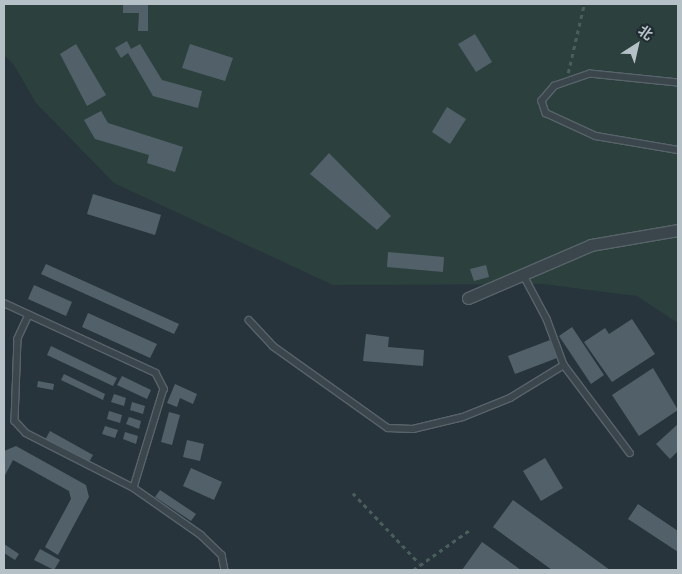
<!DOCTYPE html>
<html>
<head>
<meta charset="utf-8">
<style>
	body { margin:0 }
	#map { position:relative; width:682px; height:574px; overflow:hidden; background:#27343c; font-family:"IBM Plex Sans","Noto Sans SC",sans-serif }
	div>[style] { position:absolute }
	.green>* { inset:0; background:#2c413d }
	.building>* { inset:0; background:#526169 }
	.path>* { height:2.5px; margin-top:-1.25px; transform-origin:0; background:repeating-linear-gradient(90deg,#4a5e5c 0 4px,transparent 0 8px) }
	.roads { filter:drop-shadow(1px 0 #58636a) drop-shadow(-1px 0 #58636a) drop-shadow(0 1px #58636a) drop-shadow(0 -1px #58636a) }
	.lane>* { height:5.5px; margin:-2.75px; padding:0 2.75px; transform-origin:2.75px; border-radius:2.75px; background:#3a454c }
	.street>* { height:11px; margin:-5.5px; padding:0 5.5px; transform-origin:5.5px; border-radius:5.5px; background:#3a454c }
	span { translate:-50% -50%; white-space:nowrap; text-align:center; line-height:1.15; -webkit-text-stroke:4px #1f2a31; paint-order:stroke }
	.frame { position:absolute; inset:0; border:5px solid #b6c0c7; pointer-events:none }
	.north { position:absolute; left:612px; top:20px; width:50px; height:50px; -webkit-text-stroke:4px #1f2a31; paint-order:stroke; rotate:35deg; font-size:14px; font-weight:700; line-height:20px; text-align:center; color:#b6c0c7 }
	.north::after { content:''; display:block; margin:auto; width:18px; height:22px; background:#b6c0c7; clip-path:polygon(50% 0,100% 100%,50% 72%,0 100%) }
</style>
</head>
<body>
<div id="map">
	<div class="green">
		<div style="clip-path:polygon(4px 4px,678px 4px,678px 323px,637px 296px,543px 284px,333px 285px,114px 183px,36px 103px,14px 65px,4px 55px)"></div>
	</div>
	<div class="building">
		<div style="clip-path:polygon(123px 4px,148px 4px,148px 31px,138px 31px,139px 13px,123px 13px)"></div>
		<div style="clip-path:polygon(475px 34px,492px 62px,476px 72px,458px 44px)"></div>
		<div style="clip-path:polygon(127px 41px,131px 49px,140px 44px,162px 80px,202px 91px,198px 108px,153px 96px,128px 53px,121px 58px,115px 48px)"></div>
		<div style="clip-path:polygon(76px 44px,106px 95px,87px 106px,60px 54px)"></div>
		<div style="clip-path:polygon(190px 44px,233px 58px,225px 81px,182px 68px)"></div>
		<div style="clip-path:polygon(447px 107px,466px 119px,450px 144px,432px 132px)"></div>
		<div style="clip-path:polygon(101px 111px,108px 123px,183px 147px,175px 172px,147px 163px,149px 155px,95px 139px,84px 120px)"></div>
		<div style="clip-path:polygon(329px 153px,391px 216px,377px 230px,310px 174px)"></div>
		<div style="clip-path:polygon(93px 194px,161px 215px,155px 235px,87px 214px)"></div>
		<div style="clip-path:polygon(388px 252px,444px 257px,443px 272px,387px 267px)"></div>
		<div style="clip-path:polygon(46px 264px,179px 324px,174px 334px,41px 274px)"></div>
		<div style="clip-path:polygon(486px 265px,489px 277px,474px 281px,470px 269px)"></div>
		<div style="clip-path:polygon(34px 285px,72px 302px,66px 316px,28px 299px)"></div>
		<div style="clip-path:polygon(88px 313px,157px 344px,150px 358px,82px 327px)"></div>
		<div style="clip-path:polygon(632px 319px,655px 354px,612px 382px,584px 342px,605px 328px,609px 334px)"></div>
		<div style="clip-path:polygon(572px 327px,604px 375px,591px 384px,559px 336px)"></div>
		<div style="clip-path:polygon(366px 334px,389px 337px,388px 347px,424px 350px,423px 366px,363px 361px)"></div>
		<div style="clip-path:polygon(550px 340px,557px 358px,515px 374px,508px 356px)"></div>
		<div style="clip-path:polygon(51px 346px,117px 378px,113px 386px,47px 355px)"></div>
		<div style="clip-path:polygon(653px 368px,678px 410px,639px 436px,612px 395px)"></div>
		<div style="clip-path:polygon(64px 374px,105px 394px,103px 400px,61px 380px)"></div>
		<div style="clip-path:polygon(122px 376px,151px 390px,147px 399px,117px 385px)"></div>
		<div style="clip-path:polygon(38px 381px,54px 384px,53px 390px,37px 387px)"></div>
		<div style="clip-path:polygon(175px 384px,197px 394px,193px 404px,180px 398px,177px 407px,167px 403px)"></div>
		<div style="clip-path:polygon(114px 394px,126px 398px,124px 406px,111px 402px)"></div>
		<div style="clip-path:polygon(132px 402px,145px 406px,143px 414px,130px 410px)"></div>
		<div style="clip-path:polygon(109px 411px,122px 415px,120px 423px,107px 419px)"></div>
		<div style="clip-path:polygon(169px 412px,180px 415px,172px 445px,161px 442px)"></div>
		<div style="clip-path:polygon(129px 417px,141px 421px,139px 429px,126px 424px)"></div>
		<div style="clip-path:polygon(678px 424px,678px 451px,670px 459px,656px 444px)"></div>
		<div style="clip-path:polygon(105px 426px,118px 430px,115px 438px,102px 434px)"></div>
		<div style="clip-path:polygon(50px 431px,93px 455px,88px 464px,45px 440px)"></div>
		<div style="clip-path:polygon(125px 432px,138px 436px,136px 444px,123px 439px)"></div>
		<div style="clip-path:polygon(187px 440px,204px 444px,200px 461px,183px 457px)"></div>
		<div style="clip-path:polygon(16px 446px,86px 485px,89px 497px,58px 555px,45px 547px,71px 499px,69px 491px,13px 460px,4px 477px,4px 451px)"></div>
		<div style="clip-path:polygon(545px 458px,563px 488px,541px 501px,523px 471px)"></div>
		<div style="clip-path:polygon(191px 468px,222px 482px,214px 500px,183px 486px)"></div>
		<div style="clip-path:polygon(160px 490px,196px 514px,191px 521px,155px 497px)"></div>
		<div style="clip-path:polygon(513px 500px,610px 570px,552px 570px,493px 527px)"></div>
		<div style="clip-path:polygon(638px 504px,678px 531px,678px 552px,628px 519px)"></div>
		<div style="clip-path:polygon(482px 542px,521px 570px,462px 570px)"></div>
		<div style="clip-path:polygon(4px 544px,19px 554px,15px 560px,4px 553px)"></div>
		<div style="clip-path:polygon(40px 549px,60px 560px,54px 570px,34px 560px)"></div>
	</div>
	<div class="path">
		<div style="left:568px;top:73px;width:71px;rotate:-76.9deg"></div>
		<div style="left:353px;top:493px;width:96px;rotate:46.7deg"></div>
		<div style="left:413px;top:570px;width:71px;rotate:-35.3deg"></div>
	</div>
	<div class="roads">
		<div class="lane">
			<div style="left:678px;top:83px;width:88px;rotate:-174.2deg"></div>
			<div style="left:590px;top:74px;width:37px;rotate:161deg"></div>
			<div style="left:555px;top:86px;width:20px;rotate:131deg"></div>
			<div style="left:542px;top:101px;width:13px;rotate:72deg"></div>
			<div style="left:546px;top:113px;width:55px;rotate:24.7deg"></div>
			<div style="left:596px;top:136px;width:83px;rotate:9.7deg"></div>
			<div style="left:523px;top:274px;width:51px;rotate:61.9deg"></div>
			<div style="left:547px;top:319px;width:49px;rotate:69.7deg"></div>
			<div style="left:564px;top:365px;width:110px;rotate:53.1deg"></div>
			<div style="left:4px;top:303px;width:167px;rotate:24.7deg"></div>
			<div style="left:156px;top:373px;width:18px;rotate:63deg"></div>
			<div style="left:164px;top:389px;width:103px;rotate:106.9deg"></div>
			<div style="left:134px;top:488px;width:82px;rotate:35deg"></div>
			<div style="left:201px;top:535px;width:29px;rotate:44deg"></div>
			<div style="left:222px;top:555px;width:15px;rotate:79deg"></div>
			<div style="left:29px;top:315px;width:26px;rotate:115deg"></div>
			<div style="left:18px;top:339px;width:82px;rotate:92.1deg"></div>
			<div style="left:15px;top:421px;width:16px;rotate:47deg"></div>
			<div style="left:26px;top:433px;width:121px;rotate:27deg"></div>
			<div style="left:249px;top:320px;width:35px;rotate:47deg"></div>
			<div style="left:273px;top:346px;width:141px;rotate:35.5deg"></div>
			<div style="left:388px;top:428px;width:25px;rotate:2deg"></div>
			<div style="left:413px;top:429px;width:51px;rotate:-13.5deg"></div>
			<div style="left:463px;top:417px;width:51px;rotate:-22deg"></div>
			<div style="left:510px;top:398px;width:63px;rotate:-31.4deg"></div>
		</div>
		<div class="street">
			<div style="left:468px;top:298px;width:134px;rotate:-23.3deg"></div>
			<div style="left:591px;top:245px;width:88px;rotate:-9.8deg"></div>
		</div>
	</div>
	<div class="frame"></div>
	<div class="north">北</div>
</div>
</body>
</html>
